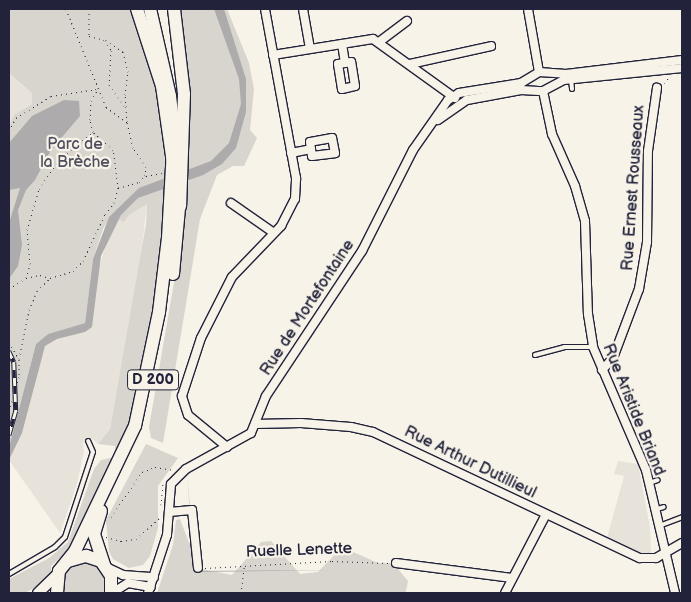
<!DOCTYPE html>
<html>
<head>
<meta charset="utf-8">
<style>
	body { margin:0 }
	#map { position:relative; width:691px; height:602px; overflow:hidden; background:#f7f3e8; font-family:"Balsamiq Sans",sans-serif }
	div>[style] { position:absolute }
	.built>* { inset:0; background:#e7e3db }
	.green>* { inset:0; background:#d8d5cf }
	.water>* { inset:0; background:#aeabad }
	.path>* { height:1px; margin-top:-0.5px; transform-origin:0; background:repeating-linear-gradient(90deg,#22223b 0 1px,transparent 0 5px) }
	.roads { filter:drop-shadow(1px 0 #22223b) drop-shadow(-1px 0 #22223b) drop-shadow(0 1px #22223b) drop-shadow(0 -1px #22223b) }
	.service>* { height:4px; margin:-2px; padding:0 2px; transform-origin:2px; border-radius:2px; background:#f7f3e8 }
	.minor>* { height:8px; margin:-4px; padding:0 4px; transform-origin:4px; border-radius:4px; background:#f7f3e8 }
	.tertiary>* { height:10px; margin:-5px; padding:0 5px; transform-origin:5px; border-radius:5px; background:#f7f3e8 }
	.primary>* { height:12px; margin:-6px; padding:0 6px; transform-origin:6px; border-radius:6px; background:#f7f3e8 }
	.trunk>* { height:12px; margin:-6px; padding:0 6px; transform-origin:6px; border-radius:6px; background:#f7f3e8 }
	.rail>* { height:4.5px; margin-top:-2.25px; transform-origin:0; background:repeating-linear-gradient(90deg,#f7f3e8 0 8px,#22223b 0 16px); box-sizing:border-box; border-block:1px solid #22223b }
	span { translate:-50% -50%; white-space:nowrap; text-align:center; line-height:1.15; -webkit-text-stroke:4.5px #f7f3e8; paint-order:stroke }
	.shield-label span { padding:1px 4px; background:#f7f3e8; border:1px solid; border-radius:4px; -webkit-text-stroke-width:0 }
	.shield-label { font-size:15px; color:#22223b; font-weight:700 }
	.park-label { font-size:16px; color:#504f60 }
	.street-label { font-size:16px; color:#22223b }
	.frame { position:absolute; inset:0; border:10px solid #22223b; pointer-events:none }
</style>
</head>
<body>
<div id="map">
	<div class="built">
		<div style="clip-path:polygon(9px 73px,32px 93px,32px 104px,14px 115px,9px 125px)"></div>
		<div style="clip-path:polygon(147px 204px,140px 263px,110px 429px,98px 444px,92px 439px,83px 443px,84px 452px,76px 487px,60px 533px,9px 460px,45px 346px,57px 339px,85px 332px,94px 311px,98px 270px,108px 238px,119px 219px)"></div>
		<div style="clip-path:polygon(618px 461px,638px 464px,650px 527px,651px 553px,643px 554px,607px 538px,624px 476px,614px 474px)"></div>
	</div>
	<div class="green">
		<div style="clip-path:polygon(9px 9px,129px 9px,150px 58px,161px 107px,166px 177px,159px 190px,167px 188px,158px 290px,131px 425px,73px 546px,51px 566px,51px 575px,45px 582px,25px 593px,9px 593px,9px 579px,49px 558px,68px 542px,94px 469px,101px 460px,115px 457px,115px 446px,98px 444px,110px 429px,146px 224px,147px 204px,129px 215px,124px 222px,111px 215px,103px 229px,93px 259px,85px 323px,48px 334px,36px 344px,9px 447px,9px 125px,14px 115px,32px 104px,32px 93px,9px 73px)"></div>
		<div style="clip-path:polygon(176px 9px,227px 9px,249px 63px,254px 89px,250px 130px,257px 138px,244px 166px,233px 166px,217px 175px,200px 219px,163px 443px,151px 438px,149px 427px,177px 265px,182px 210px)"></div>
		<div style="clip-path:polygon(146px 444px,178px 458px,158px 486px,158px 528px,150px 556px,143px 565px,129px 568px,113px 559px,109px 552px,106px 520px)"></div>
		<div style="clip-path:polygon(180px 519px,189px 543px,197px 546px,202px 569px,232px 575px,261px 542px,271px 541px,300px 574px,318px 572px,342px 547px,378px 563px,393px 563px,408px 581px,406px 591px,404px 593px,157px 593px,173px 545px,176px 520px)"></div>
		<div style="clip-path:polygon(83px 561px,94px 563px,105px 574px,106px 593px,63px 593px,63px 577px,69px 567px)"></div>
	</div>
	<div class="water">
		<div style="clip-path:polygon(214px 9px,224px 9px,246px 79px,246px 112px,236px 148px,222px 164px,203px 175px,138px 198px,121px 215px,101px 256px,92px 327px,85px 332px,57px 339px,45px 346px,22px 433px,9px 460px,9px 447px,36px 344px,48px 334px,85px 323px,93px 259px,109px 217px,139px 188px,211px 161px,229px 143px,241px 104px,239px 79px)"></div>
		<div style="clip-path:polygon(64px 100px,79px 101px,80px 116px,51px 150px,35px 180px,26px 190px,18px 210px,22px 245px,18px 266px,9px 279px,9px 223px,20px 188px,9px 190px,9px 143px,32px 116px)"></div>
		<div style="clip-path:polygon(187px 475px,196px 571px,336px 570px,195px 572px)"></div>
	</div>
	<div class="path">
		<div style="left:66px;top:9px;width:106px;rotate:67.8deg"></div>
		<div style="left:106px;top:107px;width:26px;rotate:36deg"></div>
		<div style="left:127px;top:122px;width:27px;rotate:-94deg"></div>
		<div style="left:125px;top:95px;width:23px;rotate:-83deg"></div>
		<div style="left:128px;top:72px;width:21px;rotate:-104deg"></div>
		<div style="left:123px;top:52px;width:22px;rotate:-146deg"></div>
		<div style="left:89px;top:9px;width:27px;rotate:90deg"></div>
		<div style="left:89px;top:36px;width:16px;rotate:14deg"></div>
		<div style="left:105px;top:40px;width:12px;rotate:59deg"></div>
		<div style="left:111px;top:50px;width:35px;rotate:93deg"></div>
		<div style="left:109px;top:85px;width:29px;rotate:54deg"></div>
		<div style="left:664px;top:83px;width:8px;rotate:-50deg"></div>
		<div style="left:9px;top:131px;width:15px;rotate:-62deg"></div>
		<div style="left:16px;top:118px;width:41px;rotate:-32.2deg"></div>
		<div style="left:51px;top:96px;width:47px;rotate:-8.7deg"></div>
		<div style="left:146px;top:176px;width:16px;rotate:-11deg"></div>
		<div style="left:118px;top:188px;width:22px;rotate:-16deg"></div>
		<div style="left:139px;top:182px;width:8px;rotate:-45deg"></div>
		<div style="left:145px;top:176px;width:9px;rotate:-84deg"></div>
		<div style="left:146px;top:167px;width:23px;rotate:-124deg"></div>
		<div style="left:133px;top:148px;width:26px;rotate:-103deg"></div>
		<div style="left:26px;top:278px;width:14px;rotate:-12deg"></div>
		<div style="left:40px;top:275px;width:10px;rotate:17deg"></div>
		<div style="left:50px;top:278px;width:24px;rotate:-17deg"></div>
		<div style="left:73px;top:271px;width:14px;rotate:-45deg"></div>
		<div style="left:83px;top:261px;width:52px;rotate:-64.9deg"></div>
		<div style="left:105px;top:214px;width:14px;rotate:-51deg"></div>
		<div style="left:114px;top:203px;width:16px;rotate:-75deg"></div>
		<div style="left:118px;top:188px;width:38px;rotate:-97deg"></div>
		<div style="left:113px;top:150px;width:27px;rotate:-138deg"></div>
		<div style="left:93px;top:132px;width:12px;rotate:-104deg"></div>
		<div style="left:90px;top:120px;width:19px;rotate:-87deg"></div>
		<div style="left:91px;top:101px;width:14px;rotate:-60deg"></div>
		<div style="left:9px;top:289px;width:20px;rotate:-33deg"></div>
		<div style="left:26px;top:278px;width:15px;rotate:-74deg"></div>
		<div style="left:30px;top:264px;width:34px;rotate:-95deg"></div>
		<div style="left:27px;top:230px;width:43px;rotate:-73.7deg"></div>
		<div style="left:39px;top:189px;width:36px;rotate:-56deg"></div>
		<div style="left:59px;top:159px;width:42px;rotate:-38.2deg"></div>
		<div style="left:9px;top:342px;width:20px;rotate:60deg"></div>
		<div style="left:19px;top:359px;width:18px;rotate:90deg"></div>
		<div style="left:19px;top:377px;width:35px;rotate:106deg"></div>
		<div style="left:19px;top:359px;width:50px;rotate:-78.5deg"></div>
		<div style="left:29px;top:310px;width:21px;rotate:-67deg"></div>
		<div style="left:37px;top:291px;width:18px;rotate:-45deg"></div>
		<div style="left:161px;top:505px;width:21px;rotate:-85deg"></div>
		<div style="left:111px;top:517px;width:55px;rotate:-55.4deg"></div>
		<div style="left:142px;top:472px;width:14px;rotate:-21deg"></div>
		<div style="left:155px;top:467px;width:19px;rotate:9deg"></div>
		<div style="left:106px;top:537px;width:16px;rotate:15deg"></div>
		<div style="left:121px;top:541px;width:15px;rotate:-8deg"></div>
		<div style="left:136px;top:539px;width:31px;rotate:-42deg"></div>
		<div style="left:205px;top:568px;width:127px;rotate:-3.2deg"></div>
		<div style="left:332px;top:561px;width:56px;rotate:2deg"></div>
		<div style="left:241px;top:593px;width:26px;rotate:-83deg"></div>
	</div>
	<div class="roads">
		<div class="service">
			<div style="left:571px;top:79px;width:10px;rotate:84deg"></div>
			<div style="left:535px;top:355px;width:30px;rotate:-15deg"></div>
			<div style="left:564px;top:347px;width:29px"></div>
			<div style="left:649px;top:483px;width:9px;rotate:-18deg"></div>
			<div style="left:654px;top:510px;width:10px;rotate:-17deg"></div>
			<div style="left:659px;top:526px;width:25px;rotate:-21deg"></div>
			<div style="left:9px;top:574px;width:53px;rotate:-30.4deg"></div>
			<div style="left:55px;top:547px;width:14px;rotate:-45deg"></div>
			<div style="left:65px;top:537px;width:89px;rotate:-71.8deg"></div>
			<div style="left:93px;top:452px;width:12px;rotate:-114deg"></div>
		</div>
		<div class="minor">
			<div style="left:303px;top:9px;width:40px;rotate:80deg"></div>
			<div style="left:528px;top:9px;width:64px;rotate:80.1deg"></div>
			<div style="left:379px;top:42px;width:35px;rotate:-37deg"></div>
			<div style="left:342px;top:44px;width:19px;rotate:81deg"></div>
			<div style="left:345px;top:63px;width:7px;rotate:172deg"></div>
			<div style="left:338px;top:64px;width:25px;rotate:81deg"></div>
			<div style="left:342px;top:89px;width:13px;rotate:-13deg"></div>
			<div style="left:355px;top:86px;width:24px;rotate:-99deg"></div>
			<div style="left:351px;top:62px;width:6px;rotate:171deg"></div>
			<div style="left:273px;top:55px;width:101px;rotate:-9.1deg"></div>
			<div style="left:373px;top:39px;width:101px;rotate:35.7deg"></div>
			<div style="left:410px;top:64px;width:83px;rotate:-12.5deg"></div>
			<div style="left:543px;top:91px;width:44px;rotate:78.2deg"></div>
			<div style="left:552px;top:134px;width:57px;rotate:66.1deg"></div>
			<div style="left:575px;top:186px;width:36px;rotate:74deg"></div>
			<div style="left:585px;top:221px;width:93px;rotate:88.2deg"></div>
			<div style="left:588px;top:314px;width:33px;rotate:81deg"></div>
			<div style="left:593px;top:347px;width:134px;rotate:66.7deg"></div>
			<div style="left:646px;top:470px;width:126px;rotate:76.7deg"></div>
			<div style="left:438px;top:120px;width:35px;rotate:-35deg"></div>
			<div style="left:467px;top:100px;width:55px;rotate:-10.5deg"></div>
			<div style="left:521px;top:90px;width:22px;rotate:3deg"></div>
			<div style="left:543px;top:91px;width:24px;rotate:-28deg"></div>
			<div style="left:564px;top:80px;width:119px;rotate:-5.8deg"></div>
			<div style="left:291px;top:153px;width:20px;rotate:-11deg"></div>
			<div style="left:311px;top:149px;width:7px;rotate:82deg"></div>
			<div style="left:312px;top:156px;width:23px;rotate:-7deg"></div>
			<div style="left:335px;top:153px;width:15px;rotate:-101deg"></div>
			<div style="left:332px;top:138px;width:22px;rotate:170deg"></div>
			<div style="left:310px;top:142px;width:7px;rotate:82deg"></div>
			<div style="left:231px;top:203px;width:52px;rotate:34.9deg"></div>
			<div style="left:602px;top:370px;width:16px;rotate:-47deg"></div>
			<div style="left:613px;top:358px;width:74px;rotate:-69.4deg"></div>
			<div style="left:639px;top:289px;width:48px;rotate:-80.3deg"></div>
			<div style="left:647px;top:242px;width:91px;rotate:-89.4deg"></div>
			<div style="left:648px;top:151px;width:64px;rotate:-81.9deg"></div>
			<div style="left:255px;top:424px;width:46px;rotate:-1.2deg"></div>
			<div style="left:301px;top:423px;width:50px;rotate:4.6deg"></div>
			<div style="left:351px;top:427px;width:23px;rotate:13deg"></div>
			<div style="left:373px;top:432px;width:295px;rotate:25.3deg"></div>
			<div style="left:640px;top:558px;width:16px"></div>
			<div style="left:656px;top:558px;width:30px;rotate:-30deg"></div>
			<div style="left:227px;top:447px;width:50px;rotate:-140.6deg"></div>
			<div style="left:188px;top:415px;width:20px;rotate:-108deg"></div>
			<div style="left:182px;top:396px;width:61px;rotate:-71.9deg"></div>
			<div style="left:201px;top:338px;width:68px;rotate:-63.1deg"></div>
			<div style="left:232px;top:277px;width:71px;rotate:-46.1deg"></div>
			<div style="left:281px;top:226px;width:30px;rotate:-63deg"></div>
			<div style="left:295px;top:199px;width:21px;rotate:-87deg"></div>
			<div style="left:296px;top:178px;width:172px;rotate:-100.4deg"></div>
			<div style="left:169px;top:512px;width:23px;rotate:-5deg"></div>
			<div style="left:192px;top:510px;width:58px;rotate:84.1deg"></div>
			<div style="left:396px;top:563px;width:117px;rotate:7.4deg"></div>
			<div style="left:108px;top:568px;width:17px;rotate:25deg"></div>
			<div style="left:123px;top:575px;width:31px;rotate:4deg"></div>
			<div style="left:112px;top:593px;width:19px;rotate:-32deg"></div>
			<div style="left:128px;top:583px;width:23px;rotate:10deg"></div>
			<div style="left:148px;top:593px;width:61px;rotate:-71.9deg"></div>
			<div style="left:167px;top:535px;width:51px;rotate:-85.5deg"></div>
			<div style="left:171px;top:484px;width:21px;rotate:-45deg"></div>
			<div style="left:186px;top:469px;width:74px;rotate:-29deg"></div>
			<div style="left:251px;top:433px;width:40px;rotate:-68deg"></div>
			<div style="left:266px;top:396px;width:174px;rotate:-56.5deg"></div>
			<div style="left:362px;top:251px;width:113px;rotate:-63.2deg"></div>
			<div style="left:413px;top:150px;width:61px;rotate:-55deg"></div>
			<div style="left:448px;top:100px;width:13px;rotate:-32deg"></div>
			<div style="left:459px;top:93px;width:63px;rotate:-9.2deg"></div>
			<div style="left:521px;top:83px;width:21px;rotate:-31deg"></div>
			<div style="left:539px;top:72px;width:27px;rotate:4deg"></div>
			<div style="left:566px;top:74px;width:117px;rotate:-6.9deg"></div>
			<div style="left:505px;top:593px;width:87px;rotate:-62.5deg"></div>
		</div>
		<div class="tertiary">
			<div style="left:38px;top:593px;width:28px;rotate:-44deg"></div>
		</div>
		<div class="primary">
			<div style="left:173px;top:274px;width:77px;rotate:-84.8deg"></div>
			<div style="left:101px;top:511px;width:24px;rotate:107deg"></div>
			<div style="left:94px;top:534px;width:32px;rotate:72deg"></div>
			<div style="left:68px;top:561px;width:19px;rotate:-16deg"></div>
			<div style="left:86px;top:556px;width:16px;rotate:18deg"></div>
			<div style="left:101px;top:561px;width:18px;rotate:56deg"></div>
			<div style="left:111px;top:576px;width:17px;rotate:90deg"></div>
			<div style="left:57px;top:593px;width:22px;rotate:-85deg"></div>
			<div style="left:59px;top:571px;width:26px;rotate:-51deg"></div>
			<div style="left:75px;top:551px;width:139px;rotate:-64.4deg"></div>
			<div style="left:135px;top:426px;width:116px;rotate:-78.1deg"></div>
			<div style="left:159px;top:312px;width:75px;rotate:-83.1deg"></div>
			<div style="left:168px;top:238px;width:109px;rotate:-86.8deg"></div>
			<div style="left:174px;top:129px;width:33px;rotate:-97deg"></div>
			<div style="left:170px;top:96px;width:89px;rotate:-102.9deg"></div>
		</div>
		<div class="trunk">
			<div style="left:137px;top:9px;width:81px;rotate:72deg"></div>
			<div style="left:162px;top:86px;width:78px;rotate:81.9deg"></div>
			<div style="left:174px;top:9px;width:86px;rotate:83.3deg"></div>
			<div style="left:184px;top:94px;width:112px;rotate:92deg"></div>
		</div>
	</div>
	<div class="rail">
		<div style="left:9px;top:351px;width:12px;rotate:66deg"></div>
		<div style="left:14px;top:362px;width:49px;rotate:87.7deg"></div>
		<div style="left:16px;top:411px;width:25px;rotate:106deg"></div>
	</div>
	<div class="shield-label">
		<span style="left:153px;top:380px">D 200</span>
	</div>
	<div class="park-label">
		<span style="left:75px;top:154px">Parc de<br>la Brèche</span>
	</div>
	<div class="street-label">
		<span style="left:634px;top:188px;rotate:-86deg">Rue Ernest Rousseaux</span>
		<span style="left:308px;top:308px;rotate:-57deg">Rue de Mortefontaine</span>
		<span style="left:633px;top:410px;rotate:68deg">Rue Aristide Briand</span>
		<span style="left:470px;top:463px;rotate:26deg">Rue Arthur Dutillieul</span>
		<span style="left:299px;top:551px;rotate:-2deg">Ruelle Lenette</span>
	</div>
	<div class="frame"></div>
</div>
</body>
</html>
